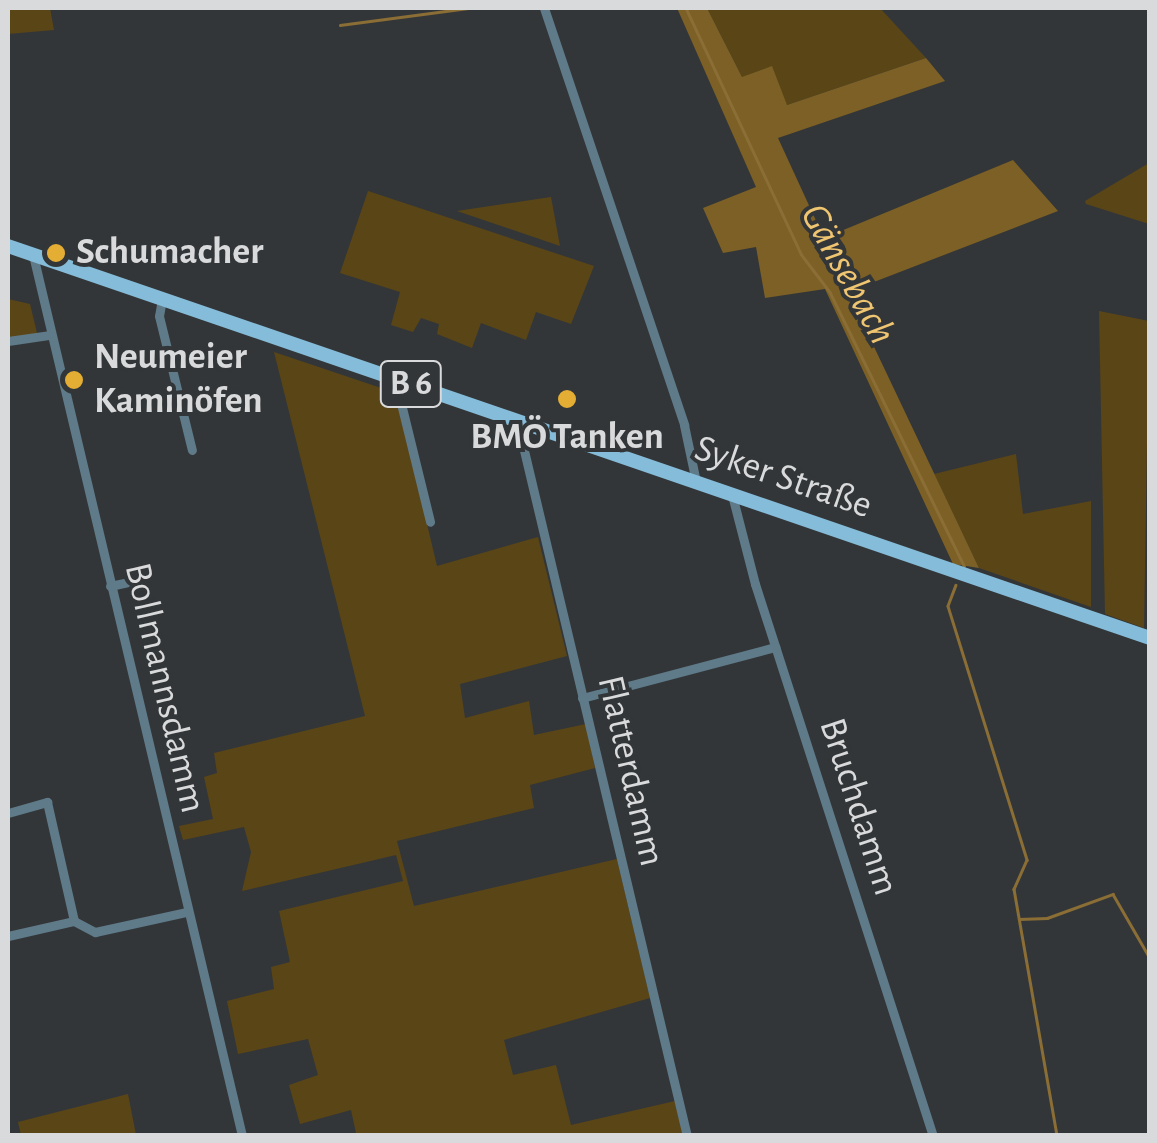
<!DOCTYPE html>
<html>
<head>
<meta charset="utf-8">
<style>
	body { margin:0 }
	#map { position:relative; width:1157px; height:1143px; overflow:hidden; background:#333638; font-family:"Alegreya Sans",sans-serif }
	div>[style] { position:absolute }
	.green>* { inset:0; background:#5a4517 }
	.forest>* { inset:0; background:#7c6025 }
	.stream>* { height:2.5px; margin:-1.25px; padding:0 1.25px; transform-origin:1.25px; border-radius:1.25px; background:#8a6e35 }
	.street>* { height:9px; margin:-4.5px; padding:0 4.5px; transform-origin:4.5px; border-radius:4.5px; background:#5f7a88 }
	.primary>* { height:14px; margin:-7px; padding:0 7px; transform-origin:7px; border-radius:7px; background:#85bcd9 }
	.dots>* { width:28px; height:28px; translate:-50% -50%; box-sizing:border-box; border:5px solid #333638; border-radius:50% }
	span { translate:-50% -50%; white-space:nowrap; text-align:center; line-height:1.15; -webkit-text-stroke:8px #333638; paint-order:stroke }
	.shield-label span { padding:2px 8px; background:#333638; border:2px solid; border-radius:8px; -webkit-text-stroke-width:0 }
	.shield-label { font-size:35px; color:#d9dadb; font-weight:700 }
	.poi-label { font-size:38px; color:#d9dadb; font-weight:700 }
	.left { translate:0 -50%; text-align:left }
	.street-label { font-size:38px; color:#d9dadb }
	.water-label { font-size:40px; color:#efc571; font-style:italic }
	.frame { position:absolute; inset:0; border:10px solid #d9dadb; pointer-events:none }
</style>
</head>
<body>
<div id="map">
	<div class="green">
		<div style="clip-path:polygon(8px 8px,50px 8px,54px 30px,8px 34px)"></div>
		<div style="clip-path:polygon(707px 8px,880px 8px,926px 58px,787px 105px,742px 77px)"></div>
		<div style="clip-path:polygon(1149px 163px,1149px 224px,1086px 204px,1085px 201px)"></div>
		<div style="clip-path:polygon(368px 191px,594px 266px,571px 324px,536px 312px,526px 340px,481px 323px,472px 348px,437px 334px,439px 324px,421px 318px,413px 332px,391px 325px,400px 292px,340px 273px)"></div>
		<div style="clip-path:polygon(551px 197px,560px 246px,457px 211px,544px 198px)"></div>
		<div style="clip-path:polygon(8px 299px,30px 304px,37px 333px,8px 345px)"></div>
		<div style="clip-path:polygon(1099px 311px,1149px 321px,1144px 628px,1105px 614px)"></div>
		<div style="clip-path:polygon(274px 352px,396px 393px,437px 566px,538px 537px,567px 656px,460px 684px,465px 718px,529px 701px,534px 735px,586px 724px,595px 768px,530px 785px,534px 808px,397px 841px,414px 906px,617px 859px,650px 998px,504px 1040px,513px 1075px,556px 1065px,571px 1125px,675px 1101px,683px 1135px,350px 1135px,356px 1133px,351px 1110px,300px 1124px,289px 1085px,318px 1075px,308px 1039px,238px 1054px,227px 1001px,274px 989px,271px 967px,290px 962px,279px 911px,403px 881px,396px 855px,242px 891px,251px 852px,244px 827px,183px 840px,179px 826px,213px 819px,204px 777px,217px 773px,214px 753px,365px 716px)"></div>
		<div style="clip-path:polygon(1016px 454px,1023px 514px,1091px 501px,1091px 607px,979px 568px,934px 474px)"></div>
		<div style="clip-path:polygon(128px 1094px,136px 1135px,21px 1135px,18px 1122px)"></div>
	</div>
	<div class="forest">
		<div style="clip-path:polygon(677px 8px,707px 8px,742px 77px,772px 66px,787px 105px,926px 58px,945px 81px,778px 138px,824px 238px,1013px 160px,1058px 211px,848px 292px,979px 568px,953px 564px,825px 289px,765px 298px,756px 247px,723px 253px,703px 208px,756px 187px)"></div>
	</div>
	<div class="stream">
		<div style="left:686px;top:8px;width:272px;rotate:64.9deg"></div>
		<div style="left:801px;top:254px;width:48px;rotate:52.7deg"></div>
		<div style="left:830px;top:292px;width:305px;rotate:63.9deg"></div>
		<div style="left:340px;top:25px;width:131px;rotate:-7.5deg"></div>
		<div style="left:956px;top:585px;width:22px;rotate:111deg"></div>
		<div style="left:948px;top:606px;width:266px;rotate:72.7deg"></div>
		<div style="left:1027px;top:860px;width:32px;rotate:114deg"></div>
		<div style="left:1014px;top:889px;width:251px;rotate:80.1deg"></div>
		<div style="left:1019px;top:919px;width:28px;rotate:-2deg"></div>
		<div style="left:1047px;top:918px;width:70px;rotate:-20deg"></div>
		<div style="left:1113px;top:894px;width:74px;rotate:60deg"></div>
	</div>
	<div class="street">
		<div style="left:544px;top:8px;width:440px;rotate:71.4deg"></div>
		<div style="left:684px;top:425px;width:58px;rotate:78.1deg"></div>
		<div style="left:33px;top:255px;width:905px;rotate:76.65deg"></div>
		<div style="left:162px;top:299px;width:17px;rotate:100deg"></div>
		<div style="left:159px;top:316px;width:138px;rotate:76.2deg"></div>
		<div style="left:8px;top:341px;width:41px;rotate:-8.3deg"></div>
		<div style="left:395px;top:379px;width:147px;rotate:76.2deg"></div>
		<div style="left:517px;top:421px;width:735px;rotate:76.63deg"></div>
		<div style="left:732px;top:495px;width:92px;rotate:75.5deg"></div>
		<div style="left:755px;top:584px;width:580px;rotate:72.13deg"></div>
		<div style="left:110px;top:586px;width:29px;rotate:-12deg"></div>
		<div style="left:582px;top:698px;width:200px;rotate:-14.8deg"></div>
		<div style="left:8px;top:813px;width:41px;rotate:-15.8deg"></div>
		<div style="left:47px;top:802px;width:122px;rotate:77.2deg"></div>
		<div style="left:8px;top:936px;width:68px;rotate:-12.8deg"></div>
		<div style="left:74px;top:921px;width:24px;rotate:28deg"></div>
		<div style="left:95px;top:932px;width:94px;rotate:-12.3deg"></div>
	</div>
	<div class="primary">
		<div style="left:8px;top:246px;width:1207px;rotate:18.95deg"></div>
	</div>
	<div class="dots">
		<div style="left:56px;top:253px;background:#e4ae35"></div>
		<div style="left:74px;top:380px;background:#e4ae35"></div>
		<div style="left:567px;top:399px;background:#e4ae35"></div>
	</div>
	<div class="shield-label">
		<span style="left:411px;top:384px">B 6</span>
	</div>
	<div class="poi-label">
		<span class="left" style="left:76px;top:253px">Schumacher</span>
		<span class="left" style="left:94px;top:380px">Neumeier<br>Kaminöfen</span>
		<span style="left:567px;top:438px">BMÖ Tanken</span>
	</div>
	<div class="street-label">
		<span style="left:783px;top:478px;rotate:19deg">Syker Straße</span>
		<span style="left:164px;top:688px;rotate:77deg">Bollmannsdamm</span>
		<span style="left:630px;top:771px;rotate:77deg">Flatterdamm</span>
		<span style="left:858px;top:807px;rotate:72deg">Bruchdamm</span>
	</div>
	<div class="water-label">
		<span style="left:848px;top:274px;rotate:61deg">Gänsebach</span>
	</div>
	<div class="frame"></div>
</div>
</body>
</html>
